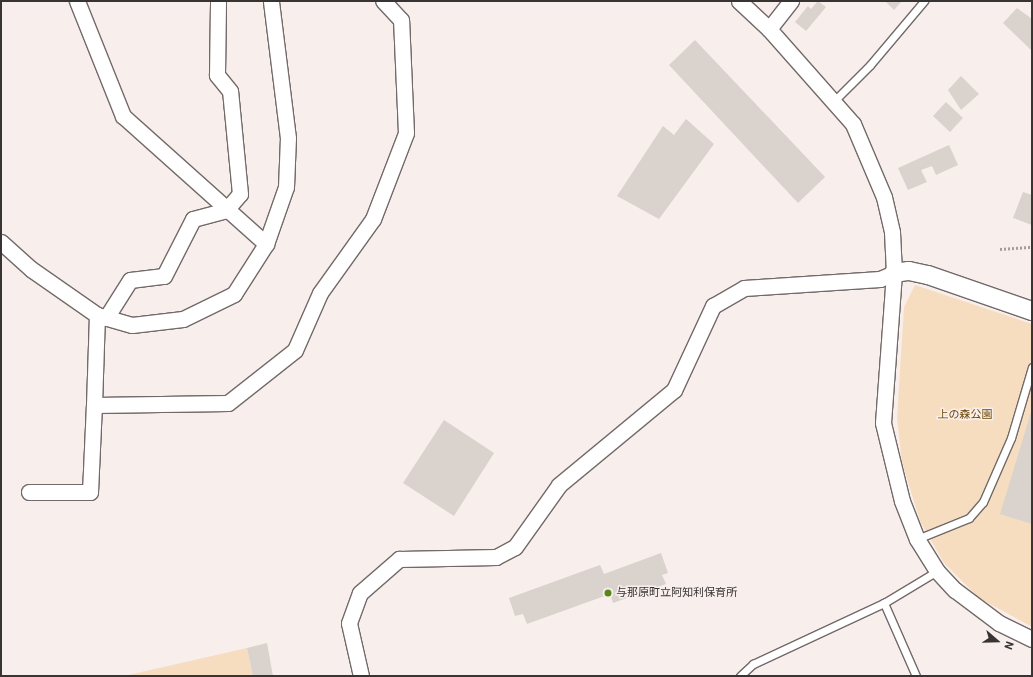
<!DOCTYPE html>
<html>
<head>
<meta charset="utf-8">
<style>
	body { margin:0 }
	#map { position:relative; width:1033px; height:677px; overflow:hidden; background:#f8eeec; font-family:Roboto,"Noto Sans JP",sans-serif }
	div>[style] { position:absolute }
	.green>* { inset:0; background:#f6ddc0 }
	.building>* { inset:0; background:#dad2cd }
	.path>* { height:2.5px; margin-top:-1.25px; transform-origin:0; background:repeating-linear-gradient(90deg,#a49d9b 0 2px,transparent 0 4px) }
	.roads { filter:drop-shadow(1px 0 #726a69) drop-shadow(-1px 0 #726a69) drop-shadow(0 1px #726a69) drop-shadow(0 -1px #726a69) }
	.service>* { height:7px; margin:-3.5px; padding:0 3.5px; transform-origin:3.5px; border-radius:3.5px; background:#fff }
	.minor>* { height:15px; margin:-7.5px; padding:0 7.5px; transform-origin:7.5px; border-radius:7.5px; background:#fff }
	.tertiary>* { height:18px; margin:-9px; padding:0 9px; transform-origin:9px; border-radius:9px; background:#fff }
	.dots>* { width:11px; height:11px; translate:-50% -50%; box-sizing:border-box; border:2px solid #f8eeec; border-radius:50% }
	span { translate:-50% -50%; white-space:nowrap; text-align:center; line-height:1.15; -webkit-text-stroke:3px #f8eeec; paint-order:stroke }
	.park-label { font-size:11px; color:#704804 }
	.poi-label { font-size:11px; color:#373433 }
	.left { translate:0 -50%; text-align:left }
	.frame { position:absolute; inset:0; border:2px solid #373433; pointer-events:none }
	.north { position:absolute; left:977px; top:621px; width:40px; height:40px; -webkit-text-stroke:3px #f8eeec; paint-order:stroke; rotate:110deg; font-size:11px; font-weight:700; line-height:16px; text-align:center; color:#373433 }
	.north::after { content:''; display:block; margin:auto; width:14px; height:18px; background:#373433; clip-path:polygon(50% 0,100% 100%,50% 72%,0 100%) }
</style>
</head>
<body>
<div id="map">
	<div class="green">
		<div style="clip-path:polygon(915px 285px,1032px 324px,1032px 627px,979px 598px,944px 563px,920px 521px,902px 462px,897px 418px,904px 307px)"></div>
		<div style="clip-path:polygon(247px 648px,253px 676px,124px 676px)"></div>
	</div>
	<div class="building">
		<div style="clip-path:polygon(818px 1px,826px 7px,806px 31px,795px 22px,808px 6px,811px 9px)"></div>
		<div style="clip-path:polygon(885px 1px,902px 1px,894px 10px)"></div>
		<div style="clip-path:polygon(1017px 8px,1032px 19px,1031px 50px,1003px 23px)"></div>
		<div style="clip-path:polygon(695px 40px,825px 177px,798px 203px,669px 65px)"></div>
		<div style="clip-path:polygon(961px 76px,979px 94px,961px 110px,948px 90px)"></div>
		<div style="clip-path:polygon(946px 102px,963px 118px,950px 132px,933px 116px)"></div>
		<div style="clip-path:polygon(686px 119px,714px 144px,659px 219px,617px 196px,663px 126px,674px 135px)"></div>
		<div style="clip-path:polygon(949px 145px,958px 165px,936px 175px,932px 166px,921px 170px,927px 182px,908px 190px,898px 168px)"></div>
		<div style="clip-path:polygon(1023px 192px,1032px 195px,1032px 225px,1013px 218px)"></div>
		<div style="clip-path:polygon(1032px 409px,1032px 524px,1000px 514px)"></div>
		<div style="clip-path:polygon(444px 420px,494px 453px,454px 516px,403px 483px)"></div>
		<div style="clip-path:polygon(661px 553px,668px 573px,662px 575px,666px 584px,613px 603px,610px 594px,527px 624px,523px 614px,515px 616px,509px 598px,600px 565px,604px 574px)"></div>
		<div style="clip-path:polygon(267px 643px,273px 676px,253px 676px,247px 648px)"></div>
	</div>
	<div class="path">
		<div style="left:1000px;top:249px;width:32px;rotate:-4deg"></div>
	</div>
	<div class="roads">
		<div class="service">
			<div style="left:834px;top:101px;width:51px;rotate:-45deg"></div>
			<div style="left:870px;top:65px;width:84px;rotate:-49.8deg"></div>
			<div style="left:917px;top:539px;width:56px;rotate:-22deg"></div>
			<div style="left:969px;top:518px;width:21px;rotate:-49deg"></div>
			<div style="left:983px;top:502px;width:70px;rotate:-66.4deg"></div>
			<div style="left:1011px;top:438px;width:74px;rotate:-73.5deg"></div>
			<div style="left:740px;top:676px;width:18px;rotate:-43deg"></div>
			<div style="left:753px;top:664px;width:145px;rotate:-25deg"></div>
			<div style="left:916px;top:676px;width:80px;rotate:-113.7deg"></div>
			<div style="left:884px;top:603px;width:62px;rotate:-31.1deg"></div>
		</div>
		<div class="minor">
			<div style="left:77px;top:1px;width:124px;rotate:68.2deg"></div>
			<div style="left:123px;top:116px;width:192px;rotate:41.8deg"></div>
			<div style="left:739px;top:1px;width:41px;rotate:43deg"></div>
			<div style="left:769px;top:29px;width:127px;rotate:48.5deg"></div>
			<div style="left:853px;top:124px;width:79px;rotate:67deg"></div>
			<div style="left:884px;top:197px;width:36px;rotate:77deg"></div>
			<div style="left:892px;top:232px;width:41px;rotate:87.2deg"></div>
			<div style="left:894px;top:273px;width:150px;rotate:94.2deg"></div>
			<div style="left:883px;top:423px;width:80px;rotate:76.3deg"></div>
			<div style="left:902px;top:501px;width:41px;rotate:68.5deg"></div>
			<div style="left:917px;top:539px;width:38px;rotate:58deg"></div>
			<div style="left:937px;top:571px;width:26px;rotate:47deg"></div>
			<div style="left:955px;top:590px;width:55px;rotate:36.9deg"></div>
			<div style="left:999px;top:623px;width:37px;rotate:26deg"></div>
			<div style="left:769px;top:29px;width:36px;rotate:-52deg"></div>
			<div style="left:1px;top:242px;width:40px;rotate:42deg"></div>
			<div style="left:31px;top:269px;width:80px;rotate:34.9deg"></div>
			<div style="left:97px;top:315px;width:36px;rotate:16deg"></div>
			<div style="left:132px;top:325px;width:51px;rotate:-6.7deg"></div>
			<div style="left:183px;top:319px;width:57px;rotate:-26.1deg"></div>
			<div style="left:234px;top:294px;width:59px;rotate:-57.4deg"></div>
			<div style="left:266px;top:244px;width:60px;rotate:-70.7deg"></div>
			<div style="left:286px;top:187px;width:49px;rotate:-87.7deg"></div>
			<div style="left:288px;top:138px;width:138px;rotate:-97.1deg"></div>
			<div style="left:106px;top:318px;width:45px;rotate:-57.7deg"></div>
			<div style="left:130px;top:280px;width:34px;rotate:-7deg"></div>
			<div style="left:164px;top:276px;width:64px;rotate:-63deg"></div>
			<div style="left:193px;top:219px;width:34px;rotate:-15deg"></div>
			<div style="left:226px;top:210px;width:21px;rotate:-49deg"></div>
			<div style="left:240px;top:194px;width:103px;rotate:-95.5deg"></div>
			<div style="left:230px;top:91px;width:21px;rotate:-129deg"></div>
			<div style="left:217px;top:75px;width:74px;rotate:-89.2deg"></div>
			<div style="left:94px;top:405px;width:90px;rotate:-88.1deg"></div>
			<div style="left:29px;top:492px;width:61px"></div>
			<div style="left:90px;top:492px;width:87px;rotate:-87.4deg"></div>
			<div style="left:94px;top:405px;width:134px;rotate:-0.9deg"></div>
			<div style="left:228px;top:403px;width:85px;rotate:-38.3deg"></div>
			<div style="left:295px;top:350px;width:62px;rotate:-66.3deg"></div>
			<div style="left:320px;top:293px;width:91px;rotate:-54.4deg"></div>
			<div style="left:373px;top:219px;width:92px;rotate:-69deg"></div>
			<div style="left:406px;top:133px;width:113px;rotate:-92.5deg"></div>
			<div style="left:401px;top:20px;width:26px;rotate:-133deg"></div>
			<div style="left:361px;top:676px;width:54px;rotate:-102.8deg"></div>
			<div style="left:349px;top:623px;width:32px;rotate:-70deg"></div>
			<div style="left:360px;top:593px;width:52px;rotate:-41.1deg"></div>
			<div style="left:399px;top:559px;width:97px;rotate:-1.2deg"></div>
			<div style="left:496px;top:557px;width:21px;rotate:-28deg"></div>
			<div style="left:515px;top:547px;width:76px;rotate:-54.6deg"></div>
			<div style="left:559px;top:485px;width:149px;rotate:-39.6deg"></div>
			<div style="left:674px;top:390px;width:93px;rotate:-65.1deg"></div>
			<div style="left:713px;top:306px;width:36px;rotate:-30deg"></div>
			<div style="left:744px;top:288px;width:136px;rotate:-3.8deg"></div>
			<div style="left:880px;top:279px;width:15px;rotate:-23deg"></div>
		</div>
		<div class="tertiary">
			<div style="left:894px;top:273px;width:15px;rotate:-8deg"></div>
			<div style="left:909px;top:271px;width:19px;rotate:12deg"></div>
			<div style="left:928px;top:275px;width:110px;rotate:19.1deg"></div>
		</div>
	</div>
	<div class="dots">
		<div style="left:608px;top:593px;background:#588719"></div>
	</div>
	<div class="park-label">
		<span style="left:965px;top:415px">上の森公園</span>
	</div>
	<div class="poi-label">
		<span class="left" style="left:616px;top:593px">与那原町立阿知利保育所</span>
	</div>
	<div class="frame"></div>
	<div class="north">N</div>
</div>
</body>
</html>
